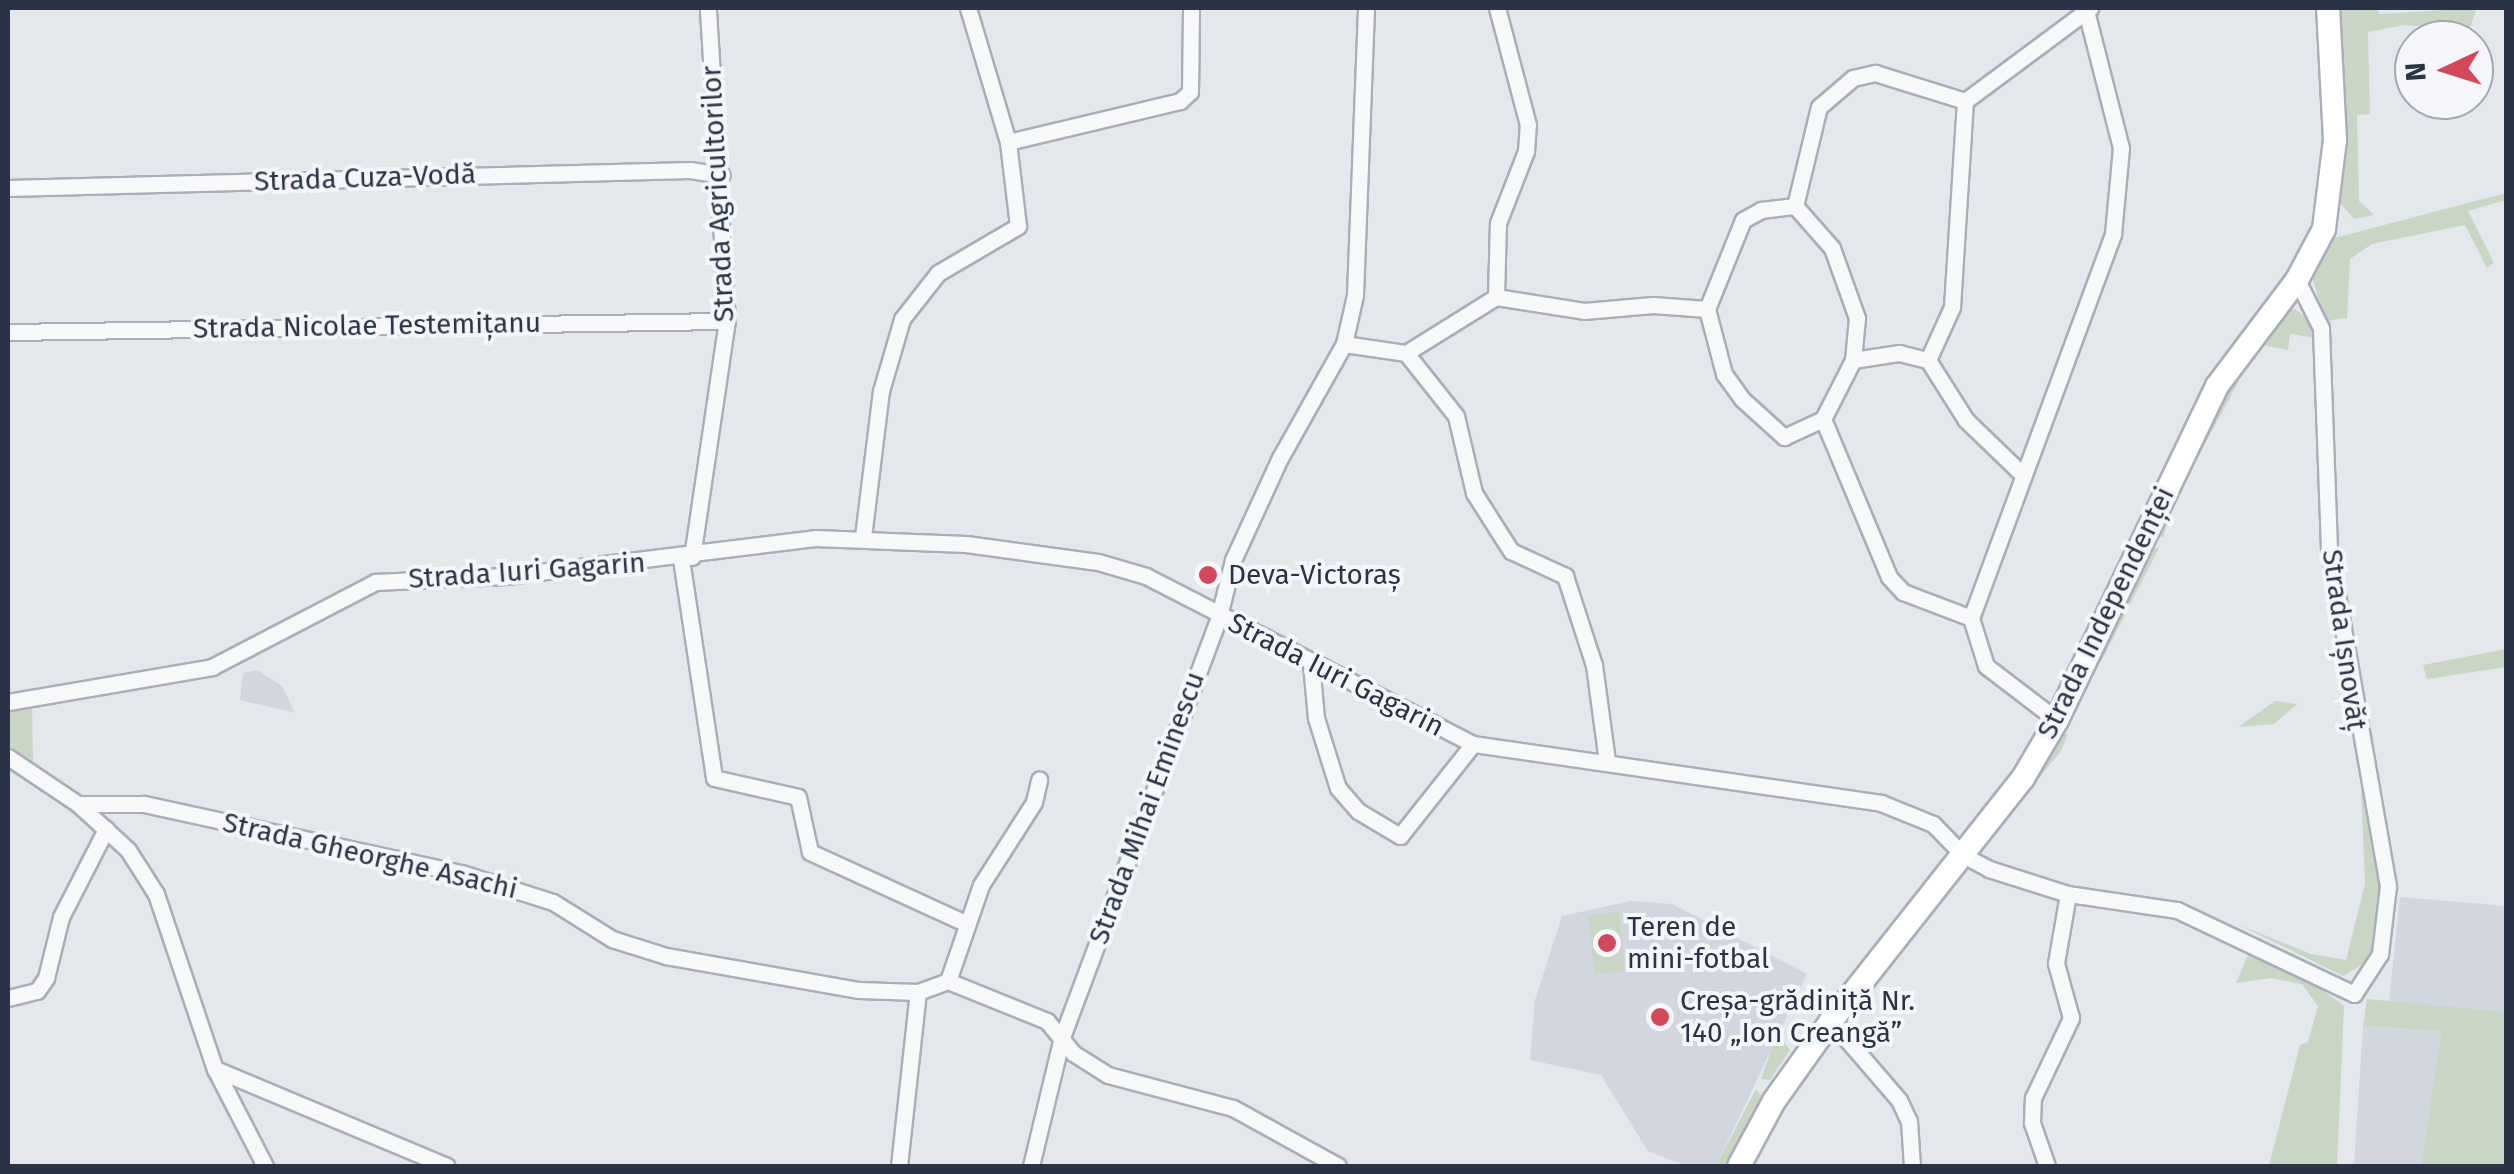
<!DOCTYPE html>
<html>
<head>
<meta charset="utf-8">
<style>
	body { margin:0 }
	#map { position:relative; width:2514px; height:1174px; overflow:hidden; background:#e4e7ec; font-family:"Fira Sans",sans-serif }
	div>[style] { position:absolute }
	.built>* { inset:0; background:#d2d6de }
	.green>* { inset:0; background:#c9d6c5 }
	.roads { filter:drop-shadow(2px 0 #a9aeb7) drop-shadow(-2px 0 #a9aeb7) drop-shadow(0 2px #a9aeb7) drop-shadow(0 -2px #a9aeb7) }
	.minor>* { height:15px; margin:-7.5px; padding:0 7.5px; transform-origin:7.5px; border-radius:7.5px; background:#f7f8fa }
	.secondary>* { height:22px; margin:-11px; padding:0 11px; transform-origin:11px; border-radius:11px; background:#fff }
	.dots>* { width:28px; height:28px; translate:-50% -50%; box-sizing:border-box; border:5px solid #f4f6f9; border-radius:50% }
	span { translate:-50% -50%; white-space:nowrap; text-align:center; line-height:1.15; -webkit-text-stroke:8px #f4f6f9; paint-order:stroke }
	.street-label { font-size:28px; color:#2b3445 }
	.poi-label { font-size:28px; color:#2b3445 }
	.left { translate:0 -50%; text-align:left }
	.frame { position:absolute; inset:0; border:10px solid #2b3445; pointer-events:none }
	.north { position:absolute; left:2394px; top:20px; width:100px; height:100px; box-sizing:border-box; background:#f4f6f9; border:2px solid #a4a8b1; border-radius:50%; rotate:266deg; font-size:28px; font-weight:700; line-height:40px; text-align:center; color:#2b3445 }
	.north::after { content:''; display:block; margin:auto; width:35px; height:45px; background:#d1495b; clip-path:polygon(50% 0,100% 100%,50% 72%,0 100%) }
</style>
</head>
<body>
<div id="map">
	<div class="built">
		<div style="clip-path:polygon(257px 670px,282px 686px,295px 713px,240px 700px,243px 673px)"></div>
		<div style="clip-path:polygon(2400px 897px,2506px 906px,2504px 1012px,2389px 1002px)"></div>
		<div style="clip-path:polygon(1631px 901px,1672px 904px,1807px 974px,1716px 1166px,1687px 1166px,1648px 1151px,1601px 1075px,1530px 1060px,1535px 1000px,1562px 916px)"></div>
		<div style="clip-path:polygon(2363px 1026px,2441px 1031px,2421px 1166px,2354px 1166px)"></div>
	</div>
	<div class="green">
		<div style="clip-path:polygon(2339px 8px,2377px 8px,2379px 14px,2477px 8px,2469px 30px,2404px 25px,2368px 32px,2370px 114px,2357px 115px,2359px 201px,2374px 215px,2354px 219px,2339px 202px,2345px 93px)"></div>
		<div style="clip-path:polygon(2506px 193px,2506px 200px,2468px 211px,2494px 263px,2487px 268px,2465px 225px,2372px 244px,2350px 259px,2347px 318px,2325px 321px,2311px 273px,2327px 240px)"></div>
		<div style="clip-path:polygon(2295px 309px,2311px 322px,2315px 338px,2290px 334px,2288px 350px,2262px 345px,2252px 357px,2174px 501px,2163px 538px,2156px 533px,2230px 385px,2285px 310px)"></div>
		<div style="clip-path:polygon(2151px 548px,2159px 548px,2101px 662px,2097px 656px)"></div>
		<div style="clip-path:polygon(2506px 649px,2506px 667px,2427px 679px,2423px 665px)"></div>
		<div style="clip-path:polygon(2275px 701px,2297px 704px,2274px 724px,2238px 727px)"></div>
		<div style="clip-path:polygon(32px 707px,33px 761px,8px 746px,8px 713px)"></div>
		<div style="clip-path:polygon(2060px 734px,2068px 734px,2061px 751px,1990px 838px)"></div>
		<div style="clip-path:polygon(2361px 789px,2368px 802px,2382px 873px,2382px 912px,2370px 960px,2343px 976px,2237px 924px,2311px 954px,2346px 960px,2365px 884px)"></div>
		<div style="clip-path:polygon(1619px 912px,1625px 971px,1595px 974px,1588px 915px)"></div>
		<div style="clip-path:polygon(2250px 950px,2304px 976px,2344px 1006px,2337px 1166px,2269px 1165px,2300px 1045px,2308px 1042px,2318px 1006px,2302px 984px,2271px 978px,2236px 983px)"></div>
		<div style="clip-path:polygon(2367px 999px,2506px 1012px,2506px 1166px,2421px 1166px,2441px 1031px,2363px 1026px)"></div>
		<div style="clip-path:polygon(1777px 1034px,1790px 1050px,1770px 1080px,1761px 1079px)"></div>
		<div style="clip-path:polygon(1756px 1089px,1762px 1096px,1724px 1166px,1716px 1166px)"></div>
	</div>
	<div class="roads">
		<div class="minor">
			<div style="left:1965px;top:101px;width:156px;rotate:-36.6deg"></div>
			<div style="left:1008px;top:142px;width:177px;rotate:-13.4deg"></div>
			<div style="left:1180px;top:101px;width:13px;rotate:-42deg"></div>
			<div style="left:1190px;top:92px;width:84px;rotate:-89.3deg"></div>
			<div style="left:8px;top:188px;width:682px;rotate:-1.51deg"></div>
			<div style="left:690px;top:170px;width:32px;rotate:9deg"></div>
			<div style="left:1795px;top:206px;width:102px;rotate:-76.4deg"></div>
			<div style="left:1819px;top:107px;width:45px;rotate:-40.5deg"></div>
			<div style="left:1853px;top:78px;width:23px;rotate:-13deg"></div>
			<div style="left:1875px;top:73px;width:94px;rotate:17.3deg"></div>
			<div style="left:1496px;top:297px;width:74px;rotate:-88.5deg"></div>
			<div style="left:1498px;top:223px;width:77px;rotate:-68.7deg"></div>
			<div style="left:1526px;top:151px;width:26px;rotate:-86deg"></div>
			<div style="left:1528px;top:125px;width:121px;rotate:-104.8deg"></div>
			<div style="left:1707px;top:309px;width:67px;rotate:75.3deg"></div>
			<div style="left:1724px;top:374px;width:31px;rotate:54deg"></div>
			<div style="left:1742px;top:399px;width:57px;rotate:42.1deg"></div>
			<div style="left:1784px;top:437px;width:43px;rotate:-24.8deg"></div>
			<div style="left:1823px;top:419px;width:66px;rotate:-63deg"></div>
			<div style="left:1853px;top:360px;width:42px;rotate:-84.6deg"></div>
			<div style="left:1857px;top:318px;width:74px;rotate:-109.7deg"></div>
			<div style="left:1832px;top:248px;width:56px;rotate:-131.4deg"></div>
			<div style="left:1707px;top:309px;width:96px;rotate:-68deg"></div>
			<div style="left:1743px;top:220px;width:21px;rotate:-29deg"></div>
			<div style="left:1761px;top:210px;width:34px;rotate:-7deg"></div>
			<div style="left:8px;top:332px;width:719px;rotate:-0.88deg"></div>
			<div style="left:1344px;top:344px;width:63px;rotate:8.3deg"></div>
			<div style="left:1406px;top:353px;width:80px;rotate:51.6deg"></div>
			<div style="left:1456px;top:416px;width:79px;rotate:76.8deg"></div>
			<div style="left:1474px;top:493px;width:69px;rotate:57.5deg"></div>
			<div style="left:1511px;top:551px;width:60px;rotate:24.8deg"></div>
			<div style="left:1565px;top:576px;width:94px;rotate:72deg"></div>
			<div style="left:1594px;top:665px;width:97px;rotate:82.3deg"></div>
			<div style="left:1406px;top:353px;width:106px;rotate:-31.9deg"></div>
			<div style="left:1496px;top:297px;width:89px;rotate:9deg"></div>
			<div style="left:1584px;top:311px;width:69px;rotate:-5deg"></div>
			<div style="left:1653px;top:305px;width:54px;rotate:4.2deg"></div>
			<div style="left:1853px;top:360px;width:47px;rotate:-8.7deg"></div>
			<div style="left:1899px;top:353px;width:30px;rotate:14deg"></div>
			<div style="left:1928px;top:360px;width:71px;rotate:57.7deg"></div>
			<div style="left:1966px;top:420px;width:78px;rotate:44deg"></div>
			<div style="left:1928px;top:360px;width:58px;rotate:-65.6deg"></div>
			<div style="left:1952px;top:307px;width:206px;rotate:-86.4deg"></div>
			<div style="left:1823px;top:419px;width:171px;rotate:67.3deg"></div>
			<div style="left:1889px;top:577px;width:21px;rotate:47deg"></div>
			<div style="left:1903px;top:592px;width:73px;rotate:20.9deg"></div>
			<div style="left:1971px;top:618px;width:50px;rotate:72.6deg"></div>
			<div style="left:1986px;top:666px;width:89px;rotate:37.3deg"></div>
			<div style="left:863px;top:537px;width:147px;rotate:-83deg"></div>
			<div style="left:881px;top:391px;width:75px;rotate:-73.7deg"></div>
			<div style="left:902px;top:319px;width:58px;rotate:-52deg"></div>
			<div style="left:938px;top:273px;width:93px;rotate:-30.4deg"></div>
			<div style="left:1018px;top:226px;width:85px;rotate:-96.8deg"></div>
			<div style="left:1008px;top:142px;width:140px;rotate:-106.6deg"></div>
			<div style="left:692px;top:557px;width:239px;rotate:-81.6deg"></div>
			<div style="left:727px;top:321px;width:314px;rotate:-93.5deg"></div>
			<div style="left:681px;top:559px;width:221px;rotate:81.4deg"></div>
			<div style="left:714px;top:778px;width:86px;rotate:12.7deg"></div>
			<div style="left:798px;top:797px;width:56px;rotate:77.7deg"></div>
			<div style="left:810px;top:852px;width:170px;rotate:24.6deg"></div>
			<div style="left:1971px;top:618px;width:409px;rotate:-69.7deg"></div>
			<div style="left:2113px;top:234px;width:86px;rotate:-84.7deg"></div>
			<div style="left:2121px;top:148px;width:141px;rotate:-104.3deg"></div>
			<div style="left:1311px;top:664px;width:54px;rotate:84.7deg"></div>
			<div style="left:1316px;top:718px;width:73px;rotate:72.6deg"></div>
			<div style="left:1338px;top:788px;width:30px;rotate:49deg"></div>
			<div style="left:1358px;top:811px;width:49px;rotate:30.8deg"></div>
			<div style="left:1400px;top:836px;width:117px;rotate:-51.6deg"></div>
			<div style="left:8px;top:702px;width:207px;rotate:-9.7deg"></div>
			<div style="left:212px;top:667px;width:184px;rotate:-27.5deg"></div>
			<div style="left:375px;top:582px;width:131px;rotate:-2.6deg"></div>
			<div style="left:506px;top:576px;width:311px;rotate:-7deg"></div>
			<div style="left:815px;top:538px;width:151px;rotate:2.3deg"></div>
			<div style="left:966px;top:544px;width:133px;rotate:7.8deg"></div>
			<div style="left:1098px;top:562px;width:50px;rotate:16.3deg"></div>
			<div style="left:1146px;top:576px;width:368px;rotate:27.2deg"></div>
			<div style="left:1473px;top:744px;width:412px;rotate:8.2deg"></div>
			<div style="left:1881px;top:803px;width:56px;rotate:22deg"></div>
			<div style="left:1933px;top:824px;width:43px;rotate:45.9deg"></div>
			<div style="left:1963px;top:855px;width:30px;rotate:28deg"></div>
			<div style="left:1989px;top:869px;width:83px;rotate:17.6deg"></div>
			<div style="left:2068px;top:894px;width:110px;rotate:8.4deg"></div>
			<div style="left:2177px;top:910px;width:196px;rotate:25.4deg"></div>
			<div style="left:2354px;top:994px;width:48px;rotate:-57deg"></div>
			<div style="left:2380px;top:954px;width:68px;rotate:-83.3deg"></div>
			<div style="left:2388px;top:886px;width:343px;rotate:-99.9deg"></div>
			<div style="left:2329px;top:548px;width:220px;rotate:-92.1deg"></div>
			<div style="left:2321px;top:328px;width:54px;rotate:-116.6deg"></div>
			<div style="left:8px;top:757px;width:84px;rotate:33.9deg"></div>
			<div style="left:78px;top:804px;width:68px;rotate:42.6deg"></div>
			<div style="left:128px;top:850px;width:52px;rotate:57.5deg"></div>
			<div style="left:156px;top:894px;width:185px;rotate:71.4deg"></div>
			<div style="left:215px;top:1069px;width:109px;rotate:62.7deg"></div>
			<div style="left:78px;top:804px;width:66px"></div>
			<div style="left:144px;top:804px;width:324px;rotate:12.3deg"></div>
			<div style="left:461px;top:873px;width:96px;rotate:17.5deg"></div>
			<div style="left:553px;top:902px;width:70px;rotate:32.1deg"></div>
			<div style="left:612px;top:939px;width:57px;rotate:17.5deg"></div>
			<div style="left:666px;top:956px;width:196px;rotate:10deg"></div>
			<div style="left:859px;top:990px;width:59px;rotate:1.9deg"></div>
			<div style="left:918px;top:992px;width:32px;rotate:-20deg"></div>
			<div style="left:948px;top:981px;width:107px;rotate:22deg"></div>
			<div style="left:1047px;top:1021px;width:41px;rotate:50.9deg"></div>
			<div style="left:1073px;top:1053px;width:41px;rotate:32.2deg"></div>
			<div style="left:1108px;top:1075px;width:129px;rotate:14.8deg"></div>
			<div style="left:1233px;top:1108px;width:120px;rotate:28.9deg"></div>
			<div style="left:948px;top:981px;width:102px;rotate:-71deg"></div>
			<div style="left:981px;top:885px;width:98px;rotate:-57.4deg"></div>
			<div style="left:1034px;top:802px;width:23px;rotate:-77deg"></div>
			<div style="left:8px;top:998px;width:30px;rotate:-14deg"></div>
			<div style="left:37px;top:991px;width:16px;rotate:-55deg"></div>
			<div style="left:46px;top:978px;width:63px;rotate:-76.2deg"></div>
			<div style="left:61px;top:917px;width:99px;rotate:-62.9deg"></div>
			<div style="left:1831px;top:1021px;width:104px;rotate:49.3deg"></div>
			<div style="left:1899px;top:1100px;width:23px;rotate:65deg"></div>
			<div style="left:1909px;top:1121px;width:45px;rotate:86.2deg"></div>
			<div style="left:215px;top:1069px;width:251px;rotate:22.7deg"></div>
			<div style="left:899px;top:1166px;width:175px;rotate:-83.8deg"></div>
			<div style="left:1031px;top:1166px;width:133px;rotate:-76.5deg"></div>
			<div style="left:1062px;top:1037px;width:449px;rotate:-69.5deg"></div>
			<div style="left:1219px;top:616px;width:58px;rotate:-76deg"></div>
			<div style="left:1233px;top:560px;width:112px;rotate:-65.3deg"></div>
			<div style="left:1280px;top:458px;width:131px;rotate:-60.7deg"></div>
			<div style="left:1344px;top:344px;width:50px;rotate:-77.3deg"></div>
			<div style="left:1355px;top:295px;width:287px;rotate:-87.8deg"></div>
			<div style="left:2047px;top:1166px;width:46px;rotate:-109.2deg"></div>
			<div style="left:2032px;top:1123px;width:25px;rotate:-88deg"></div>
			<div style="left:2033px;top:1098px;width:89px;rotate:-64.6deg"></div>
			<div style="left:2071px;top:1018px;width:57px;rotate:-105.3deg"></div>
			<div style="left:2056px;top:963px;width:70px;rotate:-80.1deg"></div>
		</div>
		<div class="secondary">
			<div style="left:1739px;top:1166px;width:74px;rotate:-61.7deg"></div>
			<div style="left:1774px;top:1101px;width:98px;rotate:-54.5deg"></div>
			<div style="left:1831px;top:1021px;width:310px;rotate:-51.7deg"></div>
			<div style="left:2023px;top:778px;width:67px;rotate:-59.6deg"></div>
			<div style="left:2057px;top:720px;width:370px;rotate:-64.4deg"></div>
			<div style="left:2217px;top:386px;width:133px;rotate:-53deg"></div>
			<div style="left:2297px;top:280px;width:58px;rotate:-62.1deg"></div>
			<div style="left:2324px;top:229px;width:90px;rotate:-83deg"></div>
			<div style="left:2335px;top:140px;width:132px;rotate:-93deg"></div>
		</div>
	</div>
	<div class="dots">
		<div style="left:1208px;top:575px;background:#d1495b"></div>
		<div style="left:1607px;top:943px;background:#d1495b"></div>
		<div style="left:1660px;top:1017px;background:#d1495b"></div>
	</div>
	<div class="street-label">
		<span style="left:365px;top:178px;rotate:-2deg">Strada Cuza-Vodă</span>
		<span style="left:718px;top:194px;rotate:-93deg">Strada Agricultorilor</span>
		<span style="left:367px;top:326px;rotate:-1deg">Strada Nicolae Testemițanu</span>
		<span style="left:527px;top:571px;rotate:-4deg">Strada Iuri Gagarin</span>
		<span style="left:2106px;top:613px;rotate:-64deg">Strada Independenței</span>
		<span style="left:2344px;top:640px;rotate:82deg">Strada Ișnovăț</span>
		<span style="left:1336px;top:675px;rotate:27deg">Strada Iuri Gagarin</span>
		<span style="left:1147px;top:808px;rotate:-70deg">Strada Mihai Eminescu</span>
		<span style="left:370px;top:856px;rotate:13deg">Strada Gheorghe Asachi</span>
	</div>
	<div class="poi-label">
		<span class="left" style="left:1228px;top:575px">Deva-Victoraș</span>
		<span class="left" style="left:1627px;top:943px">Teren de<br>mini-fotbal</span>
		<span class="left" style="left:1680px;top:1017px">Creșa-grădiniță Nr.<br>140 „Ion Creangă”</span>
	</div>
	<div class="frame"></div>
	<div class="north">N</div>
</div>
</body>
</html>
